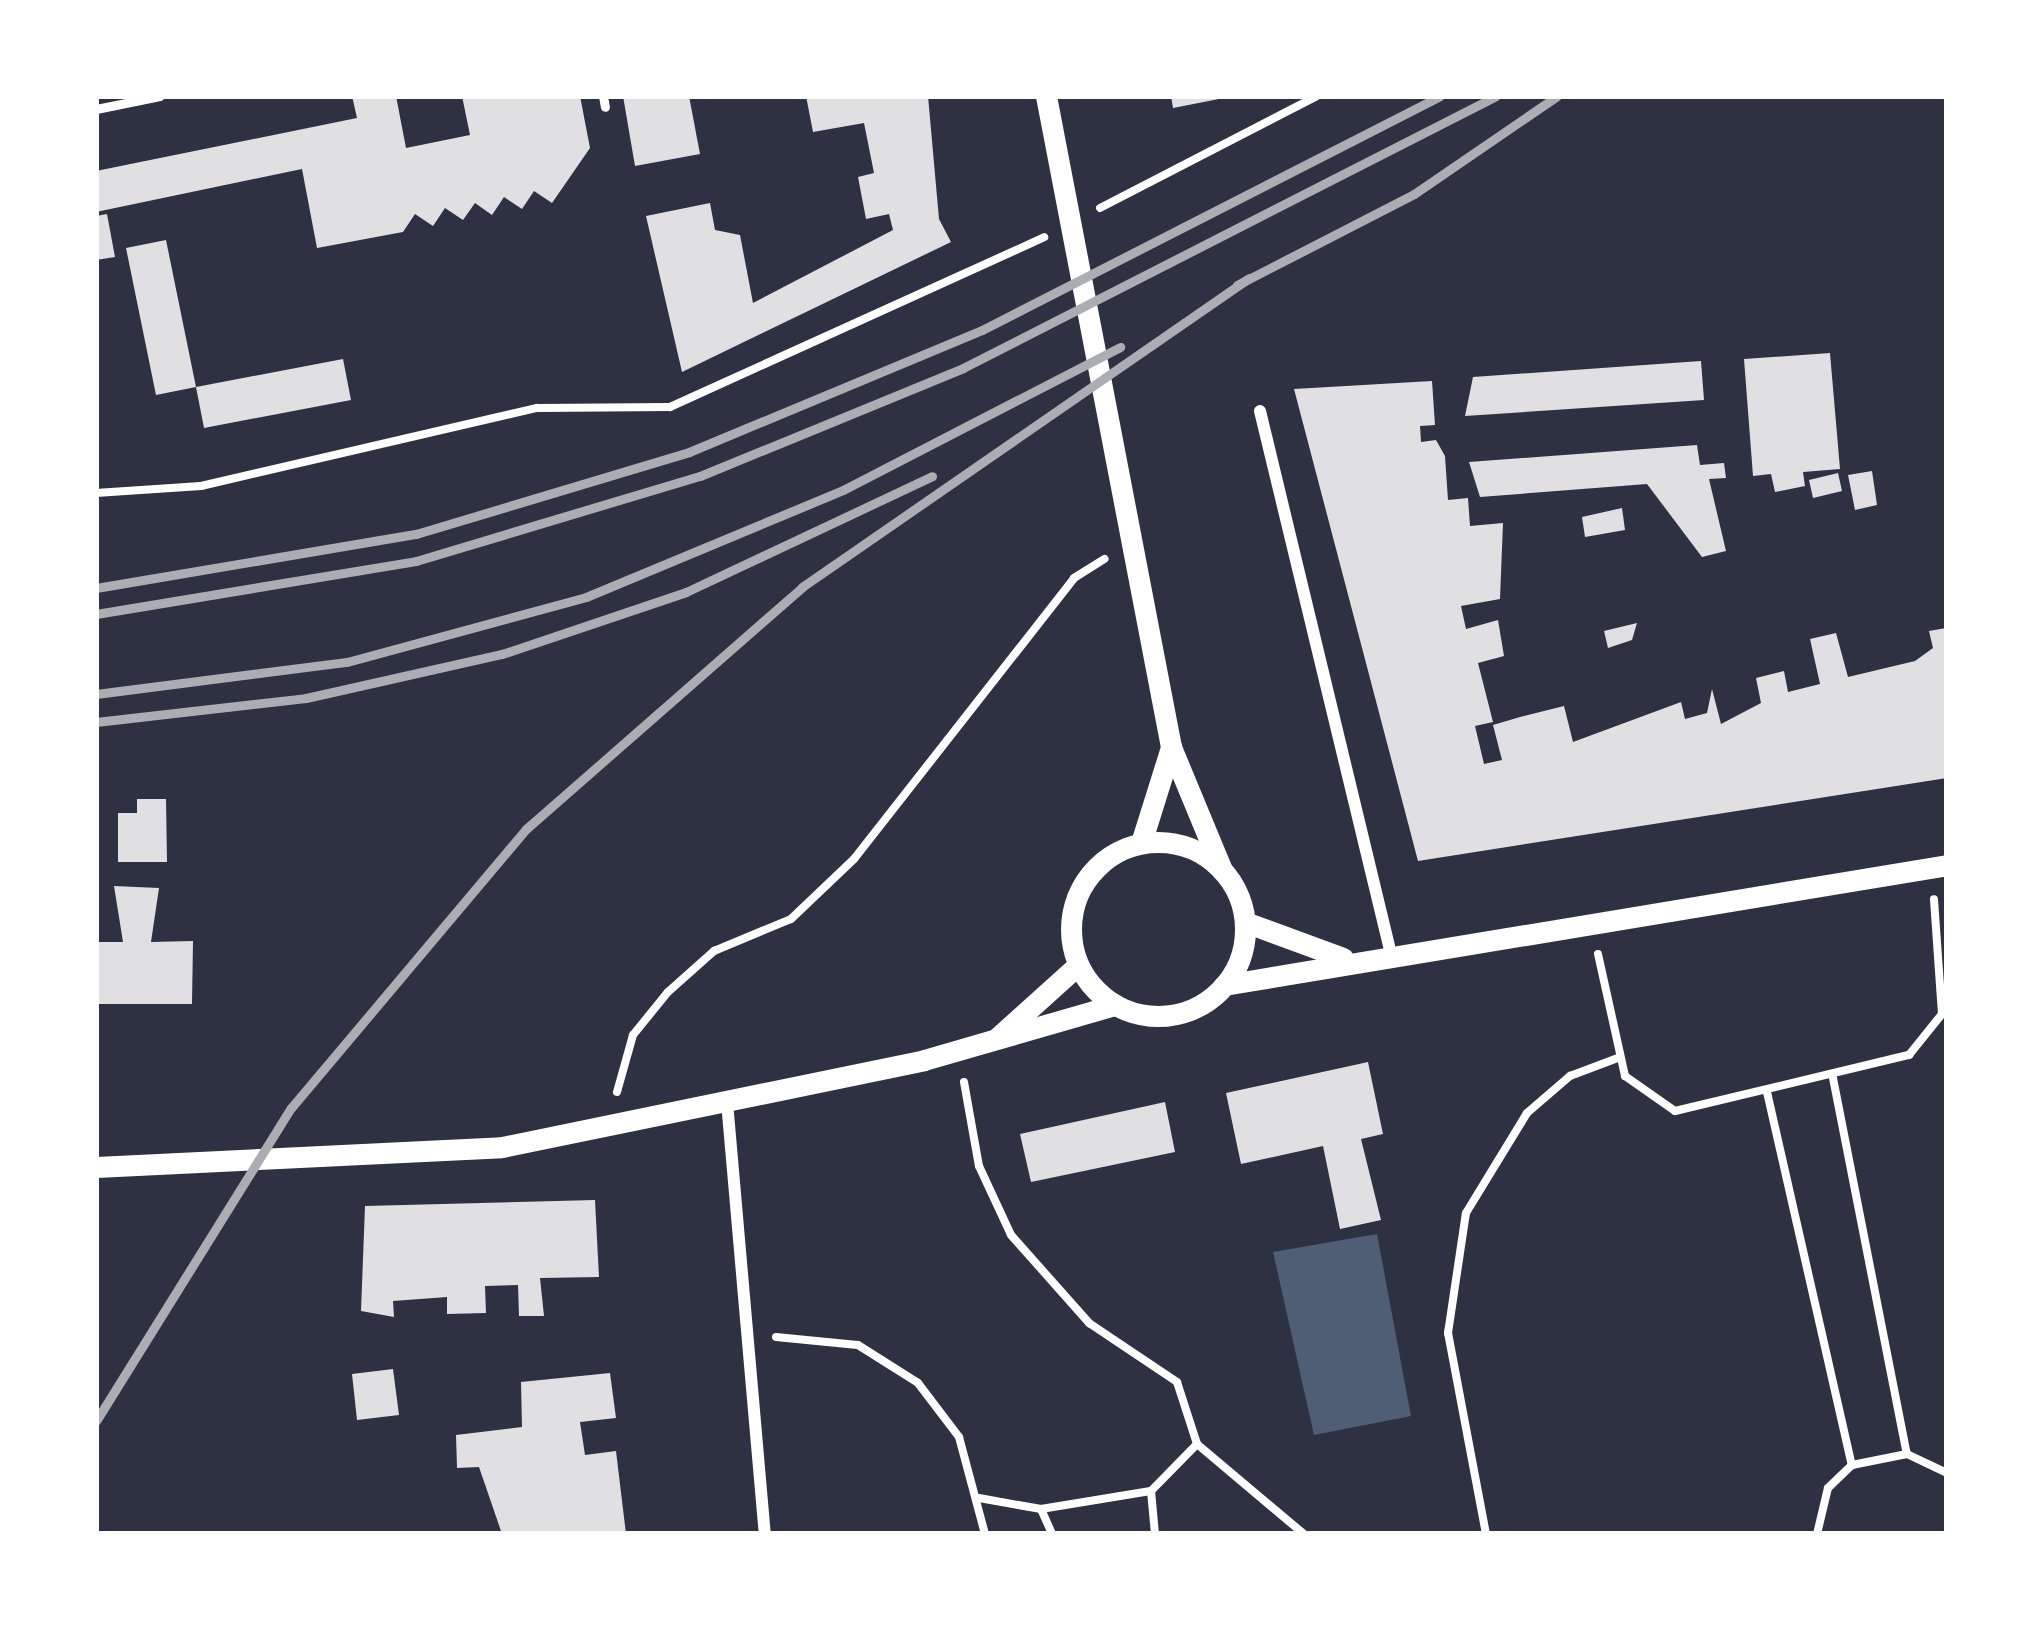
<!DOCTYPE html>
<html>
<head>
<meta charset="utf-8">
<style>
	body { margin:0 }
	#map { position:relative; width:2043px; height:1630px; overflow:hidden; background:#2d3142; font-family:"Open Sans",sans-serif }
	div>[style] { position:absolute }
	.water>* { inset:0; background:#4f5d75 }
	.building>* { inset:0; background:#e0e0e3 }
	.path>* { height:8px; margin:-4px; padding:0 4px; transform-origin:4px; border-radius:4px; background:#fff }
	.service>* { height:9px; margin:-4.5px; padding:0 4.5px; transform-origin:4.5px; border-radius:4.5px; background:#fff }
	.minor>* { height:12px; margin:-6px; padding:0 6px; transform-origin:6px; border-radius:6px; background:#fff }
	.tertiary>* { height:21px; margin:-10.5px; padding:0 10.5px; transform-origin:10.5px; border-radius:10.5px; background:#fff }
	.tertiary>.ring { margin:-10.5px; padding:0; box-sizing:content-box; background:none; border:21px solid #fff; border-radius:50% }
	.rail>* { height:9px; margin:-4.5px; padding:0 4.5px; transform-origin:4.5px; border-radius:4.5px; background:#abadb3 }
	span { translate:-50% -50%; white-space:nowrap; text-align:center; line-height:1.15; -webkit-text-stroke:9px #fff; paint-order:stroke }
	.frame { position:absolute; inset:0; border:99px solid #fff; pointer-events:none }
</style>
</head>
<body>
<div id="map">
	<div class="water">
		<div style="clip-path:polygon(1377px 1234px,1411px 1416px,1314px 1435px,1273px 1252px)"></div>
	</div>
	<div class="building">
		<div style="clip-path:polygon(352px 96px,396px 96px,406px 148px,470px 135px,462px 96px,580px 96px,590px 148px,552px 203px,534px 191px,522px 209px,504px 197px,492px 215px,475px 203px,463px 220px,445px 208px,433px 226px,415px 214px,403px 232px,317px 248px,302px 169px,96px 212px,96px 171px,357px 118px)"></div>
		<div style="clip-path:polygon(623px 96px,689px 96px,700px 154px,635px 166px)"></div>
		<div style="clip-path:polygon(806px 96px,928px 96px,939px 219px,951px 242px,682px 372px,646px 216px,710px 203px,715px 230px,740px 235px,753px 303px,893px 230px,889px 214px,866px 219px,858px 177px,874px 173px,864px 123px,813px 132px)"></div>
		<div style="clip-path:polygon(1171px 96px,1224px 96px,1224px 98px,1173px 108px)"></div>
		<div style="clip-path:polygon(107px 214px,115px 257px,96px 260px,96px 216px)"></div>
		<div style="clip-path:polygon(166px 240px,196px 387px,156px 395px,126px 248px)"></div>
		<div style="clip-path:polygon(1830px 353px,1840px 469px,1803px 472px,1805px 486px,1775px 492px,1771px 474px,1753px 476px,1744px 359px)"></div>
		<div style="clip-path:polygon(343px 359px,351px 400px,204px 428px,196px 387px)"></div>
		<div style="clip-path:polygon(1701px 361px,1704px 400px,1465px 416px,1473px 377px)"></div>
		<div style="clip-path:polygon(1432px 381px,1435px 425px,1420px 426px,1421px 442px,1436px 440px,1445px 456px,1448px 500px,1468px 498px,1470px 526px,1503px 523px,1500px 599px,1461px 606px,1466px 629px,1498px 620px,1504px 656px,1478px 663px,1493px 722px,1475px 726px,1484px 764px,1502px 760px,1493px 725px,1520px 717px,1564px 706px,1573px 742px,1681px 702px,1685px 719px,1707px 713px,1712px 689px,1721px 724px,1761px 703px,1756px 678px,1784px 671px,1788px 692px,1820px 684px,1810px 639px,1836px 633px,1848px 677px,1915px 661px,1933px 648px,1929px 631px,1946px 628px,1947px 778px,1418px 861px,1294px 389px)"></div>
		<div style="clip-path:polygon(1697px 445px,1700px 465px,1724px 463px,1726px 478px,1709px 479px,1726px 551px,1702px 557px,1647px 484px,1480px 497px,1469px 462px)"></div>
		<div style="clip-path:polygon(1872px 471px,1877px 505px,1855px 510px,1848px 475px)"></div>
		<div style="clip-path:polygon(1838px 473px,1842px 491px,1813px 498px,1809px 480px)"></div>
		<div style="clip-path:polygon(1622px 508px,1625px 530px,1585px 537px,1582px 517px)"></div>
		<div style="clip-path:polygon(1637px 623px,1632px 640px,1608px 648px,1604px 631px)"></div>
		<div style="clip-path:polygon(137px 799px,166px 799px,167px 862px,118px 862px,118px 813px,137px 813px)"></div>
		<div style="clip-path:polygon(114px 886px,159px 888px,151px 942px,193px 941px,192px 1004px,96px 1004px,96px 942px,123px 942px)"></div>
		<div style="clip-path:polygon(1368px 1062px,1383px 1134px,1361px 1139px,1381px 1220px,1340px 1229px,1323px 1146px,1241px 1164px,1226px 1093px)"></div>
		<div style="clip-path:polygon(1165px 1102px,1175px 1152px,1031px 1182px,1020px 1134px)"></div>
		<div style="clip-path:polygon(595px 1200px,599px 1277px,540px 1278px,544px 1316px,519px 1316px,518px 1285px,485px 1286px,486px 1313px,447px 1314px,447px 1297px,393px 1301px,394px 1317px,361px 1311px,365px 1206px)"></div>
		<div style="clip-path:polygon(393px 1369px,399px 1415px,357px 1420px,352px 1374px)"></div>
		<div style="clip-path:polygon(610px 1373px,616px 1418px,580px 1422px,585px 1455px,616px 1451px,626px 1534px,502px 1534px,479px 1467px,457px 1468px,456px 1435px,522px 1427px,521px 1382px)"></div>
	</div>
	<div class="path">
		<div style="left:1100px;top:208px;width:244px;rotate:-27.3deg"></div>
		<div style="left:96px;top:493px;width:105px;rotate:-3.8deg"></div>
		<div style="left:201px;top:486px;width:345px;rotate:-13.1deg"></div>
		<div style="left:537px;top:408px;width:133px;rotate:-0.4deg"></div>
		<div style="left:670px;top:407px;width:411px;rotate:-24.4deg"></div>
		<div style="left:1598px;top:954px;width:125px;rotate:77.5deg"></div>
		<div style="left:1625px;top:1076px;width:61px;rotate:35deg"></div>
		<div style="left:1675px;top:1111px;width:241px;rotate:-13.5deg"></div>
		<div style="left:1909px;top:1055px;width:53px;rotate:-51.2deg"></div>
		<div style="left:1942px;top:1014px;width:115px;rotate:-94deg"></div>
		<div style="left:1833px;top:1078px;width:383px;rotate:78.9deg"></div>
		<div style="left:964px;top:1082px;width:85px;rotate:79.9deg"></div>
		<div style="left:979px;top:1166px;width:76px;rotate:65.1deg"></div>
		<div style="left:1011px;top:1235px;width:118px;rotate:48.4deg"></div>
		<div style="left:1089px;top:1323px;width:106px;rotate:33.8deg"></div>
		<div style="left:1177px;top:1382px;width:65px;rotate:72.1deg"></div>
		<div style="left:617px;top:1092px;width:59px;rotate:-74.3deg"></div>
		<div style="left:633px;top:1035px;width:55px;rotate:-50.9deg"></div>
		<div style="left:668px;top:992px;width:62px;rotate:-41.7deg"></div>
		<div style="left:714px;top:951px;width:83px;rotate:-22.6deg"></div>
		<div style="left:791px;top:919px;width:87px;rotate:-43.6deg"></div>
		<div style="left:854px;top:859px;width:357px;rotate:-51.9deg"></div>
		<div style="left:1074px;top:578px;width:36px;rotate:-32deg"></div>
		<div style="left:1767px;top:1092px;width:383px;rotate:77.2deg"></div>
		<div style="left:776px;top:1337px;width:82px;rotate:5.6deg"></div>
		<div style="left:858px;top:1345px;width:71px;rotate:32.3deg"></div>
		<div style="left:918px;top:1383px;width:68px;rotate:52.8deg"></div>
		<div style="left:959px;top:1437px;width:100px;rotate:75deg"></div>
		<div style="left:1197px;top:1444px;width:140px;rotate:40.1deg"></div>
		<div style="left:979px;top:1498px;width:63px;rotate:10.1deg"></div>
		<div style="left:1041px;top:1509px;width:111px;rotate:-9.3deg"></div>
		<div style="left:1041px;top:1509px;width:27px;rotate:66deg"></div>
		<div style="left:1155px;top:1534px;width:43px;rotate:-95.3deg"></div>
		<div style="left:1151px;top:1491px;width:66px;rotate:-45.6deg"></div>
		<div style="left:1486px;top:1534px;width:205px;rotate:-100.7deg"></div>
		<div style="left:1448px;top:1333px;width:121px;rotate:-81.5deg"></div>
		<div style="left:1466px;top:1213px;width:117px;rotate:-58.6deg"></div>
		<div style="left:1527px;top:1113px;width:57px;rotate:-40.7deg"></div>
		<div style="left:1570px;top:1076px;width:51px;rotate:-20.6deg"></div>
		<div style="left:1817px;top:1534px;width:47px;rotate:-76.6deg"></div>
		<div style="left:1828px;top:1488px;width:33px;rotate:-44deg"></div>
		<div style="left:1852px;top:1465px;width:56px;rotate:-11.3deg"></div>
		<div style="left:1907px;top:1454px;width:44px;rotate:25.4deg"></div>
	</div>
	<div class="service">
		<div style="left:603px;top:96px;width:11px;rotate:80deg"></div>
		<div style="left:96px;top:109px;width:65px;rotate:-11.5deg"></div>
	</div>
	<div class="minor">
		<div style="left:1260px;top:411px;width:559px;rotate:76.44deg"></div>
		<div style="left:727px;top:1102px;width:434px;rotate:85deg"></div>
	</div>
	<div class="tertiary">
		<div style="left:1046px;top:96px;width:663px;rotate:79.13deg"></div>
		<div style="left:1171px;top:747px;width:133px;rotate:67.5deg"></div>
		<div class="ring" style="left:1071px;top:842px;width:153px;height:153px"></div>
		<div style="left:1141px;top:843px;width:101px;rotate:-72.6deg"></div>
		<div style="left:1245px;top:922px;width:104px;rotate:20.2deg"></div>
		<div style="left:1224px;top:985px;width:733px;rotate:-9.42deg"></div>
		<div style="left:997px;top:1038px;width:109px;rotate:-42deg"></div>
		<div style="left:96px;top:1167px;width:406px;rotate:-2.8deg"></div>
		<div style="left:502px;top:1147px;width:431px;rotate:-11.6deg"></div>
		<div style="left:924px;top:1060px;width:199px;rotate:-16.1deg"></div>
	</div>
	<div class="rail">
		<div style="left:1237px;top:285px;width:199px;rotate:-27.2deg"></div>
		<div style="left:1414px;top:194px;width:173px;rotate:-34.4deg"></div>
		<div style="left:96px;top:588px;width:325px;rotate:-9.6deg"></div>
		<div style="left:416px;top:534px;width:285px;rotate:-16.7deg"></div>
		<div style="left:689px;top:452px;width:317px;rotate:-22.6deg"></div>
		<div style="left:982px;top:330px;width:514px;rotate:-27.06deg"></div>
		<div style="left:96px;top:614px;width:324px;rotate:-9.4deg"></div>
		<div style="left:416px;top:561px;width:296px;rotate:-16.7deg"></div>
		<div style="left:700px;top:476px;width:284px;rotate:-22.3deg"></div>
		<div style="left:963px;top:368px;width:598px;rotate:-27.04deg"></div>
		<div style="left:96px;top:694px;width:253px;rotate:-7.3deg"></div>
		<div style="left:347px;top:662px;width:248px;rotate:-15.2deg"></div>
		<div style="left:586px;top:597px;width:278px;rotate:-22.6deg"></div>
		<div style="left:843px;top:490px;width:312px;rotate:-27.3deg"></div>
		<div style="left:96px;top:722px;width:211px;rotate:-6.5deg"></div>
		<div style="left:306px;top:698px;width:201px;rotate:-12.7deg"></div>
		<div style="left:502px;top:654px;width:194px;rotate:-18.6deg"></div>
		<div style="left:686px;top:592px;width:272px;rotate:-25.2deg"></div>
		<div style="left:96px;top:1421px;width:369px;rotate:-58.1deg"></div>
		<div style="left:291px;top:1108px;width:365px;rotate:-49.9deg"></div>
		<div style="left:526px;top:829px;width:367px;rotate:-41.2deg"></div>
		<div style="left:802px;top:587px;width:543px;rotate:-34.66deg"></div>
	</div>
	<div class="frame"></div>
</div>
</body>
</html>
